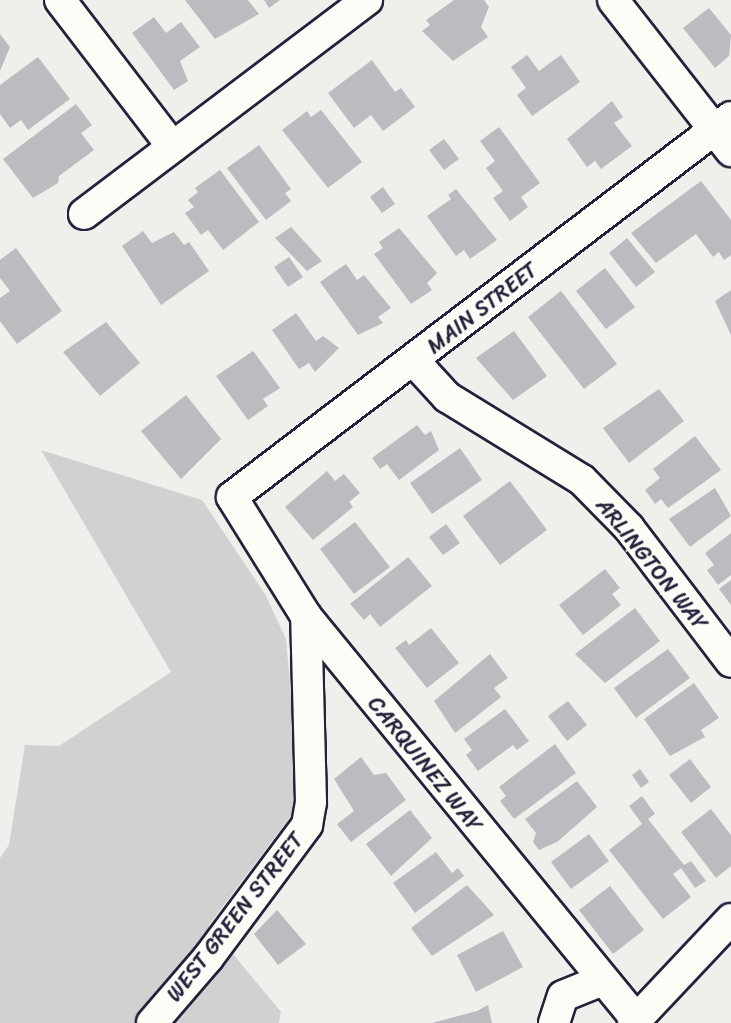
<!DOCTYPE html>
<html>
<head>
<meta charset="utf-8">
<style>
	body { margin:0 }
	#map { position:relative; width:731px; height:1023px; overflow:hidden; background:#f0efec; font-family:Sriracha,sans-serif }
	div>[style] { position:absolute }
	.green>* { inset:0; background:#d2d1d1 }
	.building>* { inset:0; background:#bcbcc0 }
	.roads { filter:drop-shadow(2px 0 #22223b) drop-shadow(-2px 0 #22223b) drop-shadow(0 2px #22223b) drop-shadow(0 -2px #22223b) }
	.minor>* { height:30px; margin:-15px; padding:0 15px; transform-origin:15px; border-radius:15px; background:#fdfcf7 }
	span { translate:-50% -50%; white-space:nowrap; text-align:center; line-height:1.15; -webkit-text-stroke:6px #fdfcf7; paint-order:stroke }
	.street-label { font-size:22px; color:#22223b }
</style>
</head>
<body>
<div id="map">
	<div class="green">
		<div style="clip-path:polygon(41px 450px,202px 500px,265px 594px,286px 639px,299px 782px,293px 813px,209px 925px,281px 1012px,279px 1023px,0 1023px,0 858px,9px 845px,25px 745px,59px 746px,171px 672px)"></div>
	</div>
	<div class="building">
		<div style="clip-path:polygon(185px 0,248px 0,259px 14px,215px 39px)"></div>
		<div style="clip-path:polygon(264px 0,280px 0,269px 8px)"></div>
		<div style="clip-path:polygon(454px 0,484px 0,489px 7px,481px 27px,488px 37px,453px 61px,422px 31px,430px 25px,426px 20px)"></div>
		<div style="clip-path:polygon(709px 8px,731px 35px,729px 56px,715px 68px,683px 28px)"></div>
		<div style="clip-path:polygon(154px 17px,166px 33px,181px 22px,200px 47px,180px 61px,188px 81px,174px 90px,132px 33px)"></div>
		<div style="clip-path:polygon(0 34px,10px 47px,0 71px)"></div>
		<div style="clip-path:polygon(527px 55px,539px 71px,561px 55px,580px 82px,532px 116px,517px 95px,526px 88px,511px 67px)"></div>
		<div style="clip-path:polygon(38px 57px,70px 99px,28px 130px,21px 120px,10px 128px,0 114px,0 85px)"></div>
		<div style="clip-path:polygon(372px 60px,395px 92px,401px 88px,415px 107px,383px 131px,371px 115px,354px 128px,328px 93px)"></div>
		<div style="clip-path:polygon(612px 101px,623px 117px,614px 123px,632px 146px,601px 169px,595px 161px,587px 167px,567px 139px)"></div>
		<div style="clip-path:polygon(76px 104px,92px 125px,81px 133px,94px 150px,59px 176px,58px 183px,33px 198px,3px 159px)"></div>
		<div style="clip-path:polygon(321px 110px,362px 162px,328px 188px,282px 130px,307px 111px,311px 117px)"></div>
		<div style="clip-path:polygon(499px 127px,540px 183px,521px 197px,528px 207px,510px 221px,493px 198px,503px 191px,486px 168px,495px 161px,480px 141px)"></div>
		<div style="clip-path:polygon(444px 139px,459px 159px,444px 170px,429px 150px)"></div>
		<div style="clip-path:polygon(259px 145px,291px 189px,285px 193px,291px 201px,266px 220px,227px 168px)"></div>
		<div style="clip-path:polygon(220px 170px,259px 222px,223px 250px,208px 230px,201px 235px,185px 213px,194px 207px,188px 200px,198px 192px,195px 188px)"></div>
		<div style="clip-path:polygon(701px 181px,731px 220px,731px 255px,724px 260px,719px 252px,713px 257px,696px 234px,656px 263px,631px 233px)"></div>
		<div style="clip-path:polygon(383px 187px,395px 204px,382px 213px,370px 197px)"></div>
		<div style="clip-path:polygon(456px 189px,497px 240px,470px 259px,464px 250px,456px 256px,427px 216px,451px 199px,448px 195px)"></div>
		<div style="clip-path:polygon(291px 227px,322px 261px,307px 271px,275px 238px)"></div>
		<div style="clip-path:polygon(399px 228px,437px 273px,427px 283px,432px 290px,411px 304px,374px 254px,383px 248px,379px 242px)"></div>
		<div style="clip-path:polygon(143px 231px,152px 243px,174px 232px,184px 245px,189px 242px,209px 271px,161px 305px,122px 246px)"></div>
		<div style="clip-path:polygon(627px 238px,655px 272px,636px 287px,609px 253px)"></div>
		<div style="clip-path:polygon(16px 248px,62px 311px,17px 344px,0 321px,0 298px,10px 291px,0 278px,0 260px)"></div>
		<div style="clip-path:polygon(289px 257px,303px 277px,288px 287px,274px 267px)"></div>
		<div style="clip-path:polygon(346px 264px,357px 280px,364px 275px,391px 308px,378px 317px,383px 323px,358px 335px,320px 282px)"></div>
		<div style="clip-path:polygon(605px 268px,635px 307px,606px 329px,576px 291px)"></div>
		<div style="clip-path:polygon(731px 290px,731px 335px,715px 301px)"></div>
		<div style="clip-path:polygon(561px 291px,617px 364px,584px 389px,528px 317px)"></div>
		<div style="clip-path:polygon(296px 313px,316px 341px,323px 336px,339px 348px,315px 372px,309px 363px,299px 369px,272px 330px)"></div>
		<div style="clip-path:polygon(106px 322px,140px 363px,100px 396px,63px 352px)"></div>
		<div style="clip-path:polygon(514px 331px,547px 376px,513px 400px,476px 358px)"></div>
		<div style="clip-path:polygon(253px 351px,280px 388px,263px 399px,268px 406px,248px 420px,216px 376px)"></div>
		<div style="clip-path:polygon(659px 389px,684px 421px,629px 463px,603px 428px)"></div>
		<div style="clip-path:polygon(186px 395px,221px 439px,181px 479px,141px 431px)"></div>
		<div style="clip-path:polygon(417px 425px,425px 435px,431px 431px,439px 450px,399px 480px,387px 464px,380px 469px,372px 458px)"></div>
		<div style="clip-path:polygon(695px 436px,721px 470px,668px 508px,661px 499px,655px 504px,645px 490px,660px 478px,653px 469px)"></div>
		<div style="clip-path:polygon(460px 448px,482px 480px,432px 514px,410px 483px)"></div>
		<div style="clip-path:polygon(327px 471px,335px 481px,344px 474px,360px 493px,349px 502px,353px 507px,313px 540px,285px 507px)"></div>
		<div style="clip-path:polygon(510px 481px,547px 530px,500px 565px,463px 516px)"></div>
		<div style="clip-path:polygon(715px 488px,731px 516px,690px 547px,669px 519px)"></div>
		<div style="clip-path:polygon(355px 522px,390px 567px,354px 594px,320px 549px)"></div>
		<div style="clip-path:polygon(446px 524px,460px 543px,443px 555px,429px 537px)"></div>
		<div style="clip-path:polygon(731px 533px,731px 575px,718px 585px,707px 570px,714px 565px,705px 553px)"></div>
		<div style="clip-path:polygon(408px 557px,432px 586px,380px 627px,370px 614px,364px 620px,350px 604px)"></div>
		<div style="clip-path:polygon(605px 569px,620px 588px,612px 594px,621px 605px,583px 635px,559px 605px)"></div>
		<div style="clip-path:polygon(731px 580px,731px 605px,719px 589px)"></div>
		<div style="clip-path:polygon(635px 608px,660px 641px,605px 683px,575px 654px)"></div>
		<div style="clip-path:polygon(431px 628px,459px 663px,427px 688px,395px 648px,406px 640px,409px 645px)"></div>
		<div style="clip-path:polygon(668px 649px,690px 678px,636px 718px,614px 688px)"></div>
		<div style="clip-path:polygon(490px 654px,508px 678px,494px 688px,501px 697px,455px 733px,434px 701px)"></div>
		<div style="clip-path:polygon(694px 683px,719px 718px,701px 730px,705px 737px,670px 756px,644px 719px)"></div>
		<div style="clip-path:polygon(568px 701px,587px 725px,567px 741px,548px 716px)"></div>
		<div style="clip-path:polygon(505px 709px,529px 741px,517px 750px,513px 745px,478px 771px,466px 755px,472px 750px,464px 739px)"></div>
		<div style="clip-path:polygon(555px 744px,576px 773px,514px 819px,500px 801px,506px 796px,499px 787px)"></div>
		<div style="clip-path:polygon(361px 757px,374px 775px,386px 773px,406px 800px,351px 842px,337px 824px,354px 811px,334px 779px)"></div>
		<div style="clip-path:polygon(690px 759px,711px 787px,691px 803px,669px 775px)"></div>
		<div style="clip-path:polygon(640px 769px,649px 782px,641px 788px,632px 775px)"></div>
		<div style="clip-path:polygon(577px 781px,597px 807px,557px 842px,539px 850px,533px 842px,536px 833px,525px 819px)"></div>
		<div style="clip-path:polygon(642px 796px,655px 814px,648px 819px,684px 865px,691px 861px,706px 881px,695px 888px,681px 868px,673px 874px,691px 897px,663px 919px,609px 850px,642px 824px,629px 806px)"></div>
		<div style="clip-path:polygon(711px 809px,731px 835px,731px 866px,716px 878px,681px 832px)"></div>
		<div style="clip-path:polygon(410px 810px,432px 838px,391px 876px,366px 844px)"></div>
		<div style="clip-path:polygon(589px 834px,609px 861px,571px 889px,551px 862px)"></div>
		<div style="clip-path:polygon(436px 852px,452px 873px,458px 868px,464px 876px,415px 913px,393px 883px)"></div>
		<div style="clip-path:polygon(467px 885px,494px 915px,432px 956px,411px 928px)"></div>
		<div style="clip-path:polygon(610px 886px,644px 930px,613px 954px,579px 910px)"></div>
		<div style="clip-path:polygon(277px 910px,306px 944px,278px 965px,254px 934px)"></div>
		<div style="clip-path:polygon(503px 931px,523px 967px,476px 992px,457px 955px)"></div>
		<div style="clip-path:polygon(488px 1005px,492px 1023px,432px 1023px,477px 1011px)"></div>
	</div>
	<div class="roads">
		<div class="minor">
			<div style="left:60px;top:0;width:185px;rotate:52.5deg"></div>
			<div style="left:613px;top:0;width:192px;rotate:52deg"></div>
			<div style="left:84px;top:214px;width:355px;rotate:-37.1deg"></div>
			<div style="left:414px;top:361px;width:49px;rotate:47.5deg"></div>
			<div style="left:447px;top:397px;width:158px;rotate:31.6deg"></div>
			<div style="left:582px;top:480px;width:67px;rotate:45.6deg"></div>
			<div style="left:629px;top:528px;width:168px;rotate:52.7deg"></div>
			<div style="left:636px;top:1019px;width:521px;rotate:-129.31deg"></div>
			<div style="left:306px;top:616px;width:140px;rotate:-121.9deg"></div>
			<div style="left:232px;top:497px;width:627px;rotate:-37.29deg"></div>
			<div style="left:152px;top:1023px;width:86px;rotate:-49.3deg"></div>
			<div style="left:208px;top:958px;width:166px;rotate:-53.3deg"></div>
			<div style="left:307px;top:825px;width:23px;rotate:-80deg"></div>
			<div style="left:311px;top:802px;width:186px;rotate:-91.5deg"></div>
			<div style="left:554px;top:1023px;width:28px;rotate:-72deg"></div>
			<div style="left:563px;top:996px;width:40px;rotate:-22deg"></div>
			<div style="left:633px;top:1023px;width:143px;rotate:-46.7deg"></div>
		</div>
	</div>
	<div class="street-label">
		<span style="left:482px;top:308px;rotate:-38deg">MAIN STREET</span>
		<span style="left:652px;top:564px;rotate:51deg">ARLINGTON WAY</span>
		<span style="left:425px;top:764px;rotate:51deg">CARQUINEZ WAY</span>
		<span style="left:235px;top:917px;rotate:-52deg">WEST GREEN STREET</span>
	</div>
</div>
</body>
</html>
